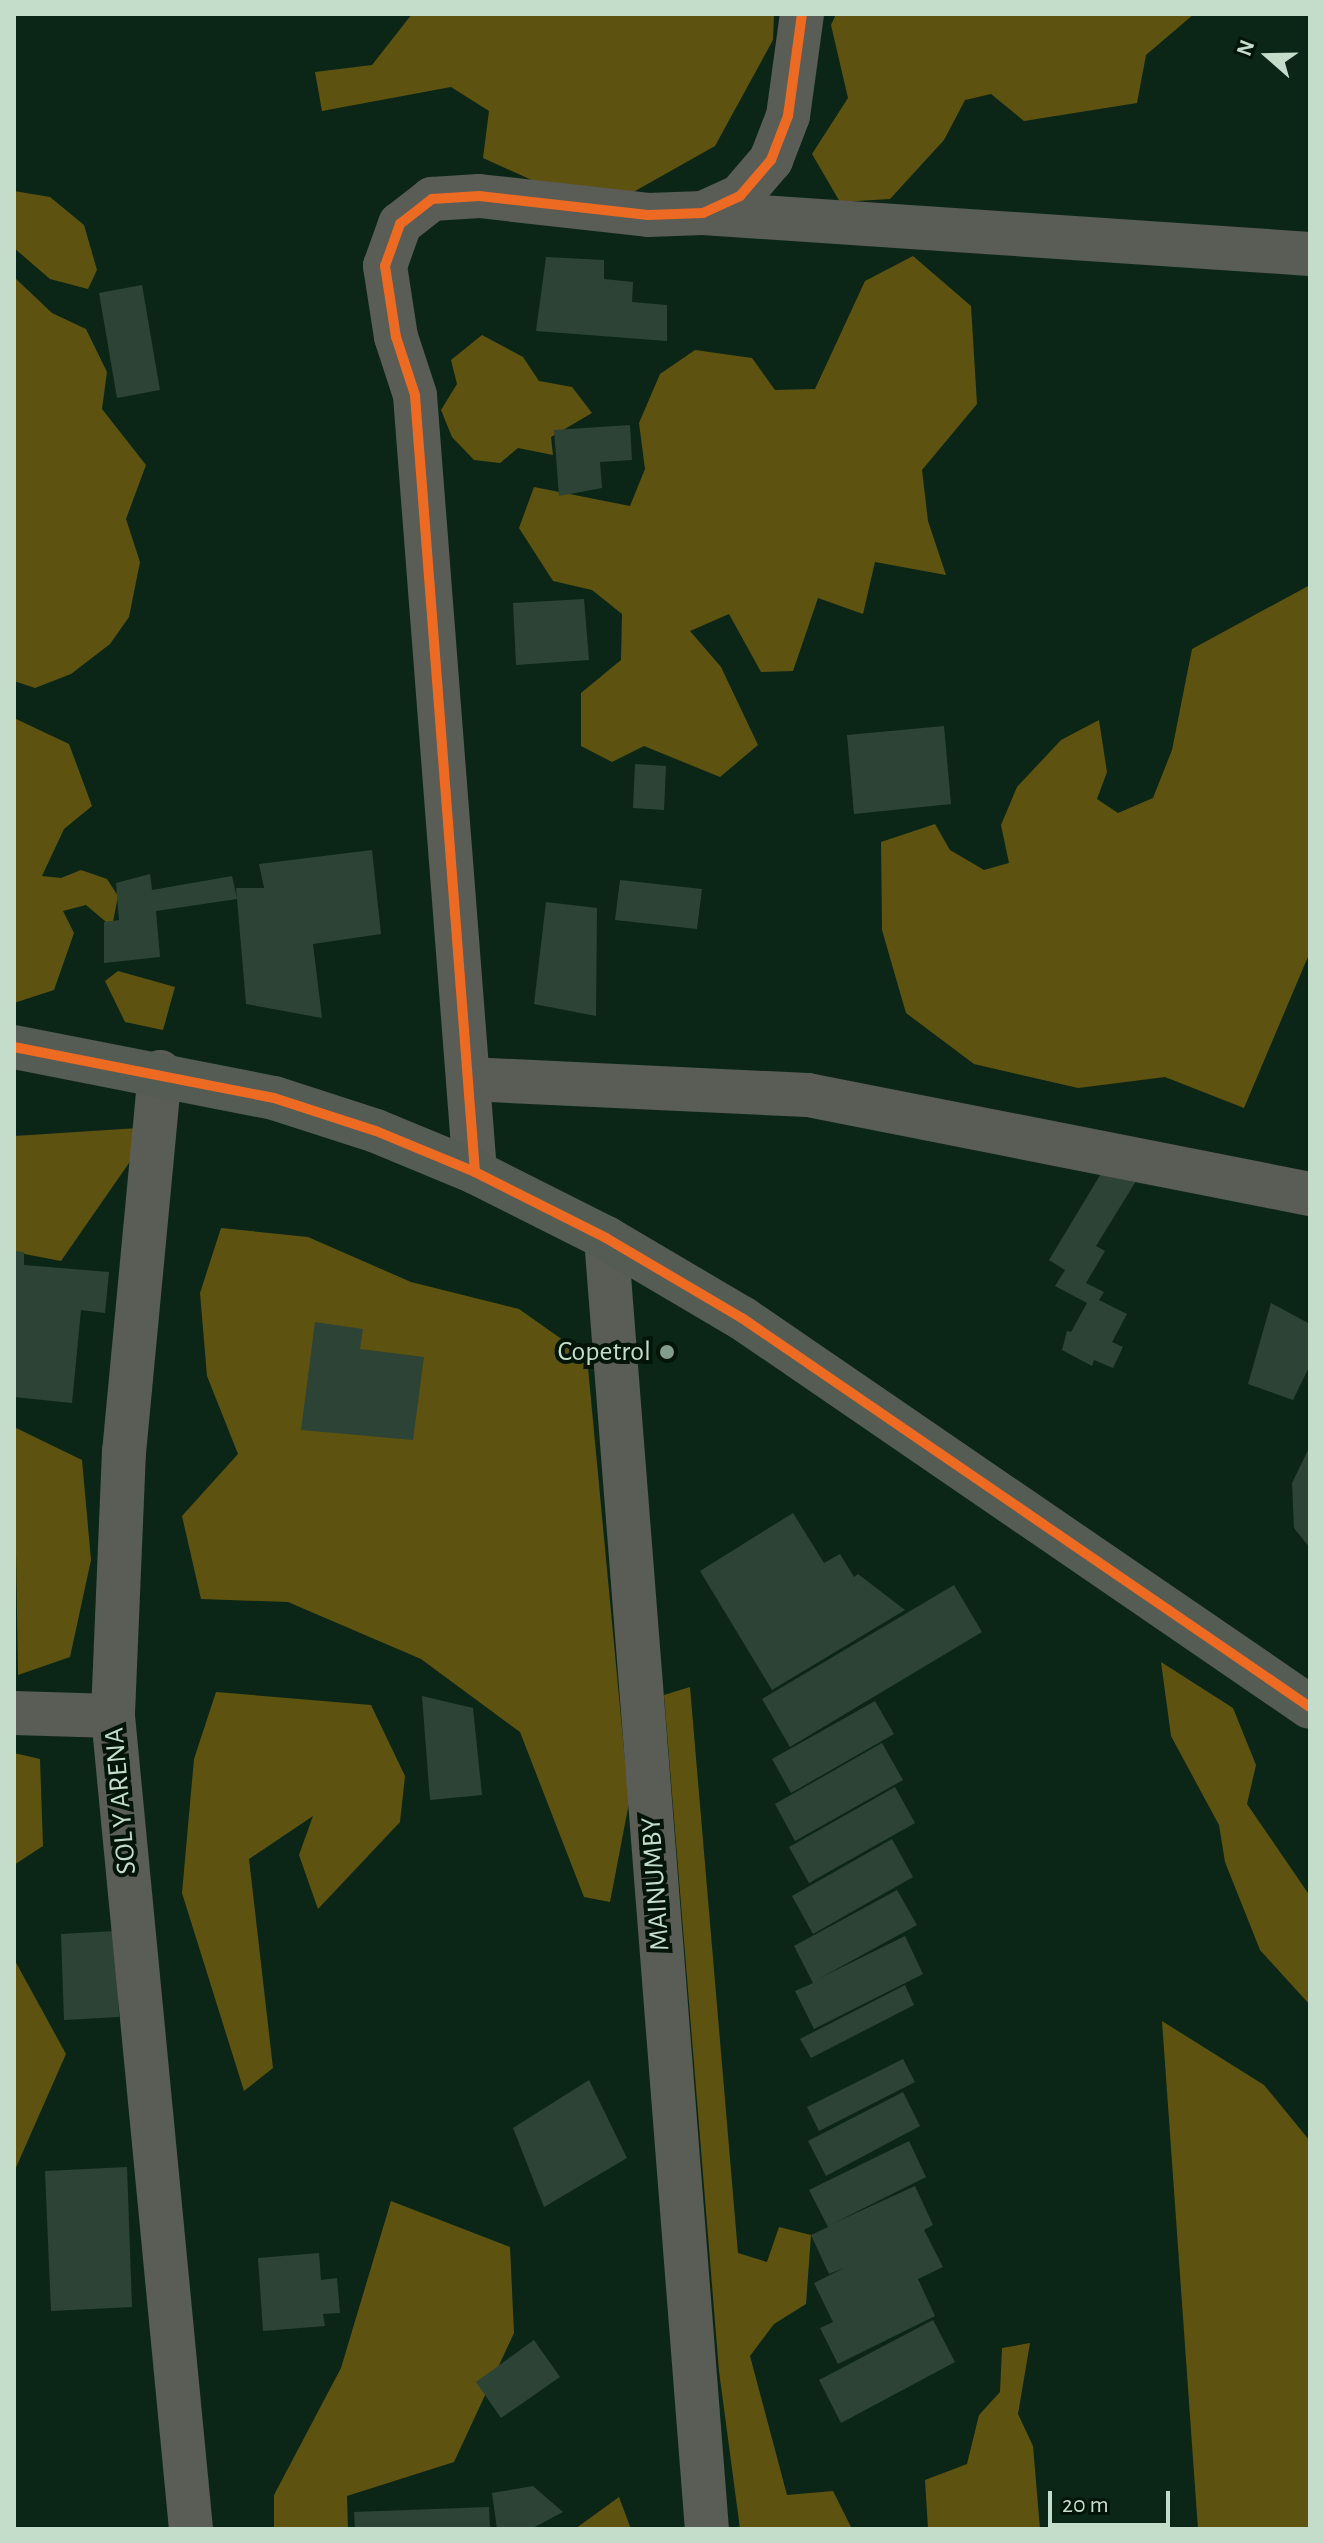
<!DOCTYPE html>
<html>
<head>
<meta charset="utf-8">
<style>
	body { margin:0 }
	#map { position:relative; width:1324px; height:2543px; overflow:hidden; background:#0b2617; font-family:"Alegreya Sans",sans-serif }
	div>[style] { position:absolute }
	.forest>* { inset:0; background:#5e5211 }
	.building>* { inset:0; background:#2d4336 }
	.street>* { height:44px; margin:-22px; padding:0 22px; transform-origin:22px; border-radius:22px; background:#5a5c56 }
	.primary>* { height:44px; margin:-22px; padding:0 22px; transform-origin:22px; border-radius:22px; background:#555c53 }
	.cycleway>* { height:10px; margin:-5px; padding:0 5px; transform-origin:5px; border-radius:5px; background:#ed6a23 }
	.dots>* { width:22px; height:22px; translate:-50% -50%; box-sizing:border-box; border:4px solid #031409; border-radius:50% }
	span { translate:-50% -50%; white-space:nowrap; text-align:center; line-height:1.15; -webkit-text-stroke:8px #031409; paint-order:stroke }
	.poi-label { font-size:28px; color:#c4dcca }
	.right { translate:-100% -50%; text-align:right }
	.street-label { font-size:28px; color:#c4dcca }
	.frame { position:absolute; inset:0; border:16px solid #c4dcca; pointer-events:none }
	.north { position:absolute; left:1228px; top:16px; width:80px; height:80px; -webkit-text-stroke:6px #031409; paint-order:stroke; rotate:290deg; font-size:22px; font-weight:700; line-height:32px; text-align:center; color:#c4dcca }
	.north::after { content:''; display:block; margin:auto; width:28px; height:36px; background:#c4dcca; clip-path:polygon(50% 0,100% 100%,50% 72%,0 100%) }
	.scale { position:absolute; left:1048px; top:2491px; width:122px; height:36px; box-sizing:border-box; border:4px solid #c4dcca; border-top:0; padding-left:10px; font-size:24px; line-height:28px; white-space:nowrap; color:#c4dcca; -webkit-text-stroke:6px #031409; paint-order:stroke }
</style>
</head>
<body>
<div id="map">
	<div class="forest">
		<div style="clip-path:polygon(412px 14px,774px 14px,773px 40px,715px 146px,628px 195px,558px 192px,483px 158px,489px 111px,451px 87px,322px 111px,315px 72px,372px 65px)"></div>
		<div style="clip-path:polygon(836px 14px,1194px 14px,1146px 55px,1137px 103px,1024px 121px,991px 94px,965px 100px,944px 140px,890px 199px,840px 202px,812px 154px,848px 98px,831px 25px)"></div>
		<div style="clip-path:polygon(14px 191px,50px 197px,84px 225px,97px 270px,88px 289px,50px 279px,14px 248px)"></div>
		<div style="clip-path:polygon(913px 256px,971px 306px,977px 404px,922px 470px,928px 521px,946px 575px,875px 562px,863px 614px,818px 598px,793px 671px,761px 672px,729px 614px,690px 631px,721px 667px,758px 745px,720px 777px,644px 746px,612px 762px,581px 746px,581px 693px,621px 660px,622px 614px,592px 590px,553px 581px,519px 528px,534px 487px,630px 506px,645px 469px,639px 423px,660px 374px,695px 350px,752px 358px,775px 390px,815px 389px,865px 281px)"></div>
		<div style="clip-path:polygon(14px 277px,52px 313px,86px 329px,107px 372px,102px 409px,146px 465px,126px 519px,140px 562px,129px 617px,110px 644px,71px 674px,35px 688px,14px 681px)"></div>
		<div style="clip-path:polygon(482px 335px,523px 357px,539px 381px,572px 387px,592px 413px,551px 437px,553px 455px,518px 448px,500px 463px,474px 460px,452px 437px,441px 410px,457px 384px,451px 360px)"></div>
		<div style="clip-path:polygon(1310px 585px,1310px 952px,1244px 1108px,1165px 1077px,1078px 1088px,974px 1064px,906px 1013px,882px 930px,881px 842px,935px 824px,950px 850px,984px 870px,1009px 863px,1001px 825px,1017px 787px,1061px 740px,1099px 720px,1107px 772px,1097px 799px,1118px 813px,1153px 798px,1172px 750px,1192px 649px)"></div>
		<div style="clip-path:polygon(14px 718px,69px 744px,92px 806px,64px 829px,42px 876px,61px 878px,81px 870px,107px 879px,118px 896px,112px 927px,86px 905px,63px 911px,74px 933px,54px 990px,14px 1003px)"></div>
		<div style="clip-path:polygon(118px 971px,175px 987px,163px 1030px,125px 1022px,105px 981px)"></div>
		<div style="clip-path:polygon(154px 1127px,61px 1261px,14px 1252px,14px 1136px)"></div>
		<div style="clip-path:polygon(221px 1228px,308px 1237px,411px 1282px,519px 1309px,587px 1357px,629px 1803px,610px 1902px,584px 1897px,520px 1732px,421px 1659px,288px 1602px,201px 1599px,182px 1516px,238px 1454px,207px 1376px,200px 1293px)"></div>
		<div style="clip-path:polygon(14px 1427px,82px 1460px,91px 1560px,70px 1657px,18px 1675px)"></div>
		<div style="clip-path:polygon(1161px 1662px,1233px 1708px,1256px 1765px,1247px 1804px,1310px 1896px,1310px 2005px,1260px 1950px,1225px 1862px,1219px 1825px,1171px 1736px)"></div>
		<div style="clip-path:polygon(690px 1687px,738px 2253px,767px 2262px,779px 2227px,811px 2235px,806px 2304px,774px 2324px,750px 2356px,787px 2495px,833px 2491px,852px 2529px,740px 2529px,719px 2371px,664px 1695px)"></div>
		<div style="clip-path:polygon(216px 1692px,371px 1705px,405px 1776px,400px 1822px,318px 1909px,299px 1855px,313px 1816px,249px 1859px,273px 2068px,244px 2091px,182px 1893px,194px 1759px)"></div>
		<div style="clip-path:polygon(14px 1753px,40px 1759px,43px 1846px,14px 1865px)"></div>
		<div style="clip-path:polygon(14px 1959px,66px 2054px,14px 2172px)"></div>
		<div style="clip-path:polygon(1162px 2021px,1264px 2085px,1310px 2141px,1310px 2529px,1198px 2529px)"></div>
		<div style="clip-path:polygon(391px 2201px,510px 2247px,514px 2333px,454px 2462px,347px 2496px,348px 2529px,274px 2529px,274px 2495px,341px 2368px)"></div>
		<div style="clip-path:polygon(1030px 2343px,1018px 2414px,1033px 2446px,1040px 2529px,928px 2529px,925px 2480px,967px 2464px,979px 2415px,1000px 2392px,1002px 2348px)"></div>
		<div style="clip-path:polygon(619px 2497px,631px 2529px,575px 2529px)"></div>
	</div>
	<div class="building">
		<div style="clip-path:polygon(546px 257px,604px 260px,604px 279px,633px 282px,632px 302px,667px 305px,667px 341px,536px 331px)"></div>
		<div style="clip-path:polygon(142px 285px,160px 390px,117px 398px,99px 293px)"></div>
		<div style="clip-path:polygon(630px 425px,632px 460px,600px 462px,602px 488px,559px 496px,554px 430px)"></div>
		<div style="clip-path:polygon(584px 599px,589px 660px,516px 665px,513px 603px)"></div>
		<div style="clip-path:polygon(944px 726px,951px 804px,854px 814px,847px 735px)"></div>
		<div style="clip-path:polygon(635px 764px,666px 766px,664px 810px,633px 808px)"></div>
		<div style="clip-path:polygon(372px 850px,381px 934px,313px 944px,322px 1018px,246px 1004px,237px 899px,156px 911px,160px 957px,104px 963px,104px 922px,119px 920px,116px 883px,150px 874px,152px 890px,232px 876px,237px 899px,236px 888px,264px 888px,259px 864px)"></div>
		<div style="clip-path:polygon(620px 880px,702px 889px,697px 929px,615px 920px)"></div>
		<div style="clip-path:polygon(546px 902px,597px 908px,596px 1016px,534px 1004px)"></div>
		<div style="clip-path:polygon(1111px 1157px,1141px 1173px,1096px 1246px,1105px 1251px,1086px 1283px,1104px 1292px,1099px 1300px,1127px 1314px,1112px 1342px,1123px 1347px,1113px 1368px,1094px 1360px,1092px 1366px,1062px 1350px,1067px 1331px,1071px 1332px,1087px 1303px,1055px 1286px,1065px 1270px,1049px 1260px)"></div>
		<div style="clip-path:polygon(14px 1251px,24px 1252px,24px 1265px,109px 1272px,105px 1313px,81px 1310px,72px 1403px,14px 1397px)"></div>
		<div style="clip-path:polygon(1271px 1303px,1310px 1324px,1310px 1365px,1293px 1400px,1248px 1384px)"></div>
		<div style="clip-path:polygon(315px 1322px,363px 1329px,360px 1349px,424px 1357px,413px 1440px,301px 1430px)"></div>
		<div style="clip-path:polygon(1310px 1446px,1310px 1548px,1294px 1528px,1292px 1483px)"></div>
		<div style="clip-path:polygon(793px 1513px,824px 1563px,840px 1554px,854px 1577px,858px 1574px,905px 1610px,772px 1690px,700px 1571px)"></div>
		<div style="clip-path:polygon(954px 1585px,982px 1632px,790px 1747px,762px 1699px)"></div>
		<div style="clip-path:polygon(422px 1696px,473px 1708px,482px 1795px,430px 1800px)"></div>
		<div style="clip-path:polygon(875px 1701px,894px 1734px,791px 1793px,772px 1759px)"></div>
		<div style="clip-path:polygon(882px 1743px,903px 1780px,795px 1841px,775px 1804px)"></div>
		<div style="clip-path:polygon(895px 1787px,915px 1823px,809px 1883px,789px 1847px)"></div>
		<div style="clip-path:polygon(892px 1839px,913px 1877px,813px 1934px,792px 1896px)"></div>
		<div style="clip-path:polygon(897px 1890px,917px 1925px,820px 1978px,905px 1936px,923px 1974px,814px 2029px,795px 1991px,813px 1983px,794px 1946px)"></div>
		<div style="clip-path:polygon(115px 1931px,119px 2017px,64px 2020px,61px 1934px)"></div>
		<div style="clip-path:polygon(905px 1985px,914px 2005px,811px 2058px,800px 2039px)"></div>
		<div style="clip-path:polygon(903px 2059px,915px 2082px,819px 2131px,807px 2107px)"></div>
		<div style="clip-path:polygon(589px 2080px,627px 2158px,544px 2207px,513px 2128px)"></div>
		<div style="clip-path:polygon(903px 2092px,920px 2126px,826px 2176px,808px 2141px)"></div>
		<div style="clip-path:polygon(909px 2141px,926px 2177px,832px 2224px,915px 2186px,933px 2225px,924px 2230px,943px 2267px,918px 2279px,935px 2316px,838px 2364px,820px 2328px,833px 2322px,814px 2283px,844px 2268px,829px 2274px,811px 2235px,828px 2227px,809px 2190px)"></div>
		<div style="clip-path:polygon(127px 2167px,132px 2307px,51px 2311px,45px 2171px)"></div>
		<div style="clip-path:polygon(319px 2253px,321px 2280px,337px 2278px,340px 2313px,323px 2314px,325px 2326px,263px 2331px,258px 2258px)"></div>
		<div style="clip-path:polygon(933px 2320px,955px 2362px,841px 2423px,819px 2380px)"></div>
		<div style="clip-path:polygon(534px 2340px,560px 2377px,501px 2418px,476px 2382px)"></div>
		<div style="clip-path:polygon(533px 2486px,563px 2512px,531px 2529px,497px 2529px,492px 2493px)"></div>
		<div style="clip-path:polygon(489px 2507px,490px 2529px,355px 2529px,354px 2512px)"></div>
	</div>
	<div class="street">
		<div style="left:703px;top:213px;width:608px;rotate:3.86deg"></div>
		<div style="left:160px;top:1072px;width:381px;rotate:95.4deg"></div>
		<div style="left:124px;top:1451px;width:265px;rotate:92.4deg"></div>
		<div style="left:113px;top:1716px;width:817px;rotate:84.52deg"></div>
		<div style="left:468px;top:1079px;width:340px;rotate:2.7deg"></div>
		<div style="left:808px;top:1095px;width:512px;rotate:11.16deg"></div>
		<div style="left:475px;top:1172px;width:779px;rotate:-94.42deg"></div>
		<div style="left:415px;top:395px;width:61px;rotate:-108.1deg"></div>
		<div style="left:396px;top:337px;width:72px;rotate:-98.8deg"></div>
		<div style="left:385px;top:266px;width:45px;rotate:-70.3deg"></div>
		<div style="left:400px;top:224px;width:41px;rotate:-38deg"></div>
		<div style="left:432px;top:199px;width:47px;rotate:-3.7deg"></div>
		<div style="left:479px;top:196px;width:170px;rotate:6.4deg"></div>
		<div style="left:648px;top:215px;width:55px;rotate:-2.1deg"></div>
		<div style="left:703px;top:213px;width:41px;rotate:-24.7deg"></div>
		<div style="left:740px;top:196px;width:48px;rotate:-49.3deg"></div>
		<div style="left:771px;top:160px;width:47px;rotate:-68.9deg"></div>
		<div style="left:788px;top:116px;width:103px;rotate:-82.2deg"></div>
		<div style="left:606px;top:1238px;width:1295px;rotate:85.53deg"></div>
		<div style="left:14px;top:1713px;width:99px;rotate:1.7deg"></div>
	</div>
	<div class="primary">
		<div style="left:14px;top:1047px;width:265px;rotate:11.1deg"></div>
		<div style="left:274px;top:1098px;width:107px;rotate:17.9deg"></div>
		<div style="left:376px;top:1131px;width:107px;rotate:22.5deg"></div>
		<div style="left:475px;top:1172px;width:147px;rotate:26.7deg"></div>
		<div style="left:606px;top:1238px;width:158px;rotate:30.5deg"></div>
		<div style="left:742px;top:1318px;width:688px;rotate:34.41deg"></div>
	</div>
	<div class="cycleway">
		<div style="left:14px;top:1047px;width:265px;rotate:11.1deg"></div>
		<div style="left:274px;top:1098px;width:107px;rotate:17.9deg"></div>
		<div style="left:376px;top:1131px;width:107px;rotate:22.5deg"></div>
		<div style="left:475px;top:1172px;width:147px;rotate:26.7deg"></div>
		<div style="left:606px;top:1238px;width:158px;rotate:30.5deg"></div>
		<div style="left:742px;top:1318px;width:688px;rotate:34.41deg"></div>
		<div style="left:475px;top:1172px;width:779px;rotate:-94.42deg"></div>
		<div style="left:415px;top:395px;width:61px;rotate:-108.1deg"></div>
		<div style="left:396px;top:337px;width:72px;rotate:-98.8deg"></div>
		<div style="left:385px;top:266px;width:45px;rotate:-70.3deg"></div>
		<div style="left:400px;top:224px;width:41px;rotate:-38deg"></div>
		<div style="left:432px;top:199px;width:47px;rotate:-3.7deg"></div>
		<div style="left:479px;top:196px;width:170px;rotate:6.4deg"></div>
		<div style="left:648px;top:215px;width:55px;rotate:-2.1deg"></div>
		<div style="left:703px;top:213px;width:41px;rotate:-24.7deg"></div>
		<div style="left:740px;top:196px;width:48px;rotate:-49.3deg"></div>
		<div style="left:771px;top:160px;width:47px;rotate:-68.9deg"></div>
		<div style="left:788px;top:116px;width:103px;rotate:-82.2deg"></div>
	</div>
	<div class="dots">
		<div style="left:667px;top:1352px;background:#839c8b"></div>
	</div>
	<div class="poi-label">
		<span class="right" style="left:651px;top:1352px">Copetrol</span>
	</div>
	<div class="street-label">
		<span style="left:121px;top:1801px;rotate:-95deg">SOL Y ARENA</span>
		<span style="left:656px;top:1884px;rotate:-94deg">MAINUMBY</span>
	</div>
	<div class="frame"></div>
	<div class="north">N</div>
	<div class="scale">20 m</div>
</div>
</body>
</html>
